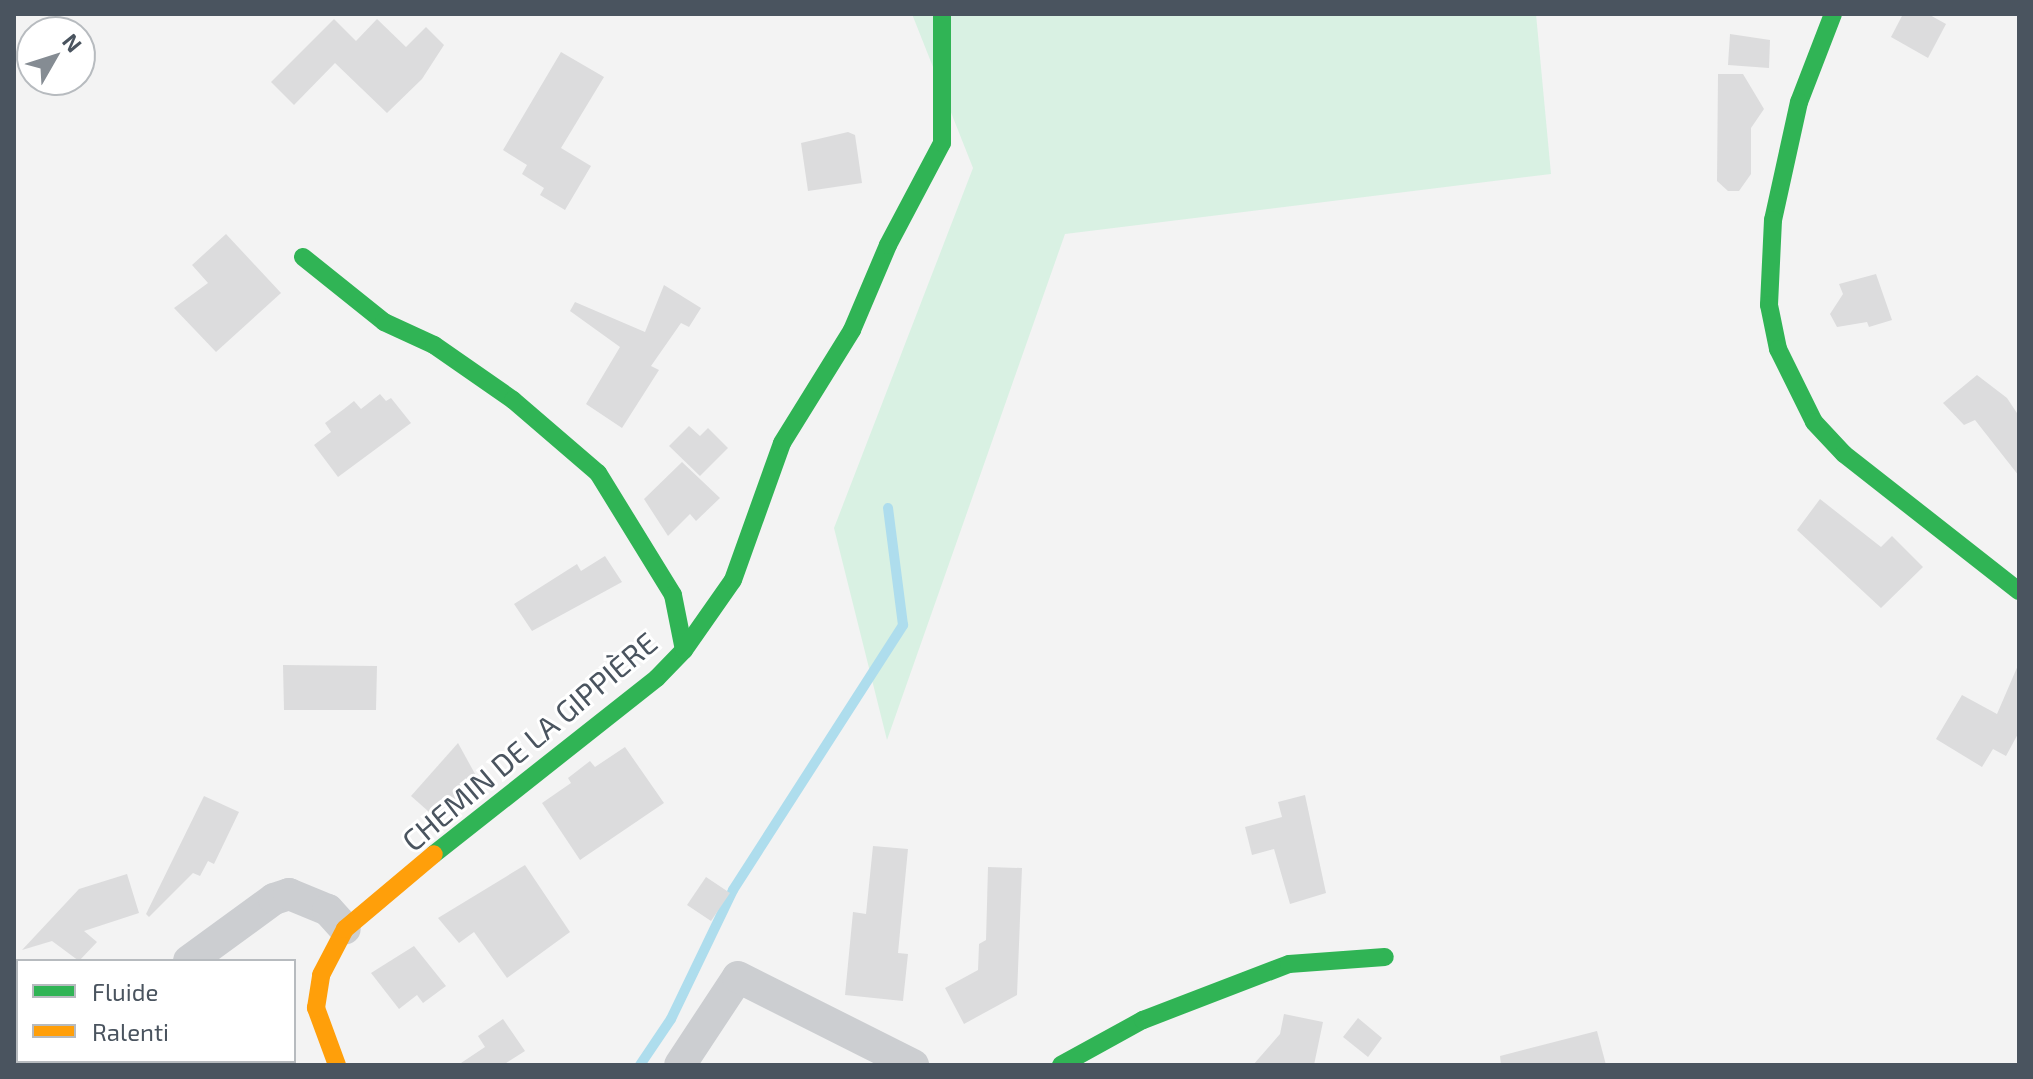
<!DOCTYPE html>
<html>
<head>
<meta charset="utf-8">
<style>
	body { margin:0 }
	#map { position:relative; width:2033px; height:1079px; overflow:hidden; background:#f3f3f3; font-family:"Exo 2",sans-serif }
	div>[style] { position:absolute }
	.green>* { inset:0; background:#d9f1e3 }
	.stream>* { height:10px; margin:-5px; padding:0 5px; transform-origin:5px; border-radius:5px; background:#aedded }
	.building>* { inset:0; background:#dcdcdd }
	.street>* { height:32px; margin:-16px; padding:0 16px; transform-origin:16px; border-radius:16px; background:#ccced1 }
	.fast>* { height:18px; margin:-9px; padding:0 9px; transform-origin:9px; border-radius:9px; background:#30b455 }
	.slow>* { height:18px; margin:-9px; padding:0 9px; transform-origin:9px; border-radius:9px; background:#ff9f0a }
	span { translate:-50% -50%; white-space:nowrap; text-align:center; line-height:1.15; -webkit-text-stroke:6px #fff; paint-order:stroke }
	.street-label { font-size:30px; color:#4a545f }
	.frame { position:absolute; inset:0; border:16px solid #4a545f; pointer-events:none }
	.legend { position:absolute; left:16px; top:959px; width:280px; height:104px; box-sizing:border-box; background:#fff; border:2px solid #b7bbbf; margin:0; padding:10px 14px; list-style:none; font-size:24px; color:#4a545f }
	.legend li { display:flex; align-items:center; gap:16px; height:40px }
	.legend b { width:40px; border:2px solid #b7bbbf }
	.north { position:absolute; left:16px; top:16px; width:80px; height:80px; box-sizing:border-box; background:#fff; border:2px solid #b7bbbf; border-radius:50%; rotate:51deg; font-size:22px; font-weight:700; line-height:32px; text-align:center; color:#4a545f }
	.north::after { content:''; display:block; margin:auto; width:28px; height:36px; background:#858c93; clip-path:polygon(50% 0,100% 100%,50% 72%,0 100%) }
</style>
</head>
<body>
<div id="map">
	<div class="green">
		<div style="clip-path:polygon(912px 14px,1536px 14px,1551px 174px,1065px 234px,887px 740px,834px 528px,973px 168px)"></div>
	</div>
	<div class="stream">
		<div style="left:640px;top:1065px;width:55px;rotate:-56deg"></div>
		<div style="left:671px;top:1019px;width:143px;rotate:-64.3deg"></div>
		<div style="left:733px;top:890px;width:315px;rotate:-57.3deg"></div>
		<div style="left:903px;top:625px;width:118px;rotate:-97.3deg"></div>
	</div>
	<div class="building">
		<div style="clip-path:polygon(1903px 14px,1928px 14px,1946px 24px,1928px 58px,1891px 37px)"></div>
		<div style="clip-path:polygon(334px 19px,356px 41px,377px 19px,406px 47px,426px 27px,444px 45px,422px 79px,387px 113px,335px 63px,294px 105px,271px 82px)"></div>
		<div style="clip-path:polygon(1730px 34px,1770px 40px,1769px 68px,1728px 65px)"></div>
		<div style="clip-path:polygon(561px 52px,604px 77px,561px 148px,591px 166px,565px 210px,540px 195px,544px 188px,522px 174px,527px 165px,503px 150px)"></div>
		<div style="clip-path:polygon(1718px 74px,1743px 74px,1764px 109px,1751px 128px,1751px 174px,1739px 191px,1728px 191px,1717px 181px)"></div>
		<div style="clip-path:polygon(848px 132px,855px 135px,862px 183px,808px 191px,801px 143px)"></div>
		<div style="clip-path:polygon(226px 234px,281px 293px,216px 352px,174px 308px,208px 283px,192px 265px)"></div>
		<div style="clip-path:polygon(1876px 274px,1892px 320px,1869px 327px,1867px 322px,1837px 327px,1830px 314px,1843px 294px,1839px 284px)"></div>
		<div style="clip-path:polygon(664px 285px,701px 308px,689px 327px,681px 323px,651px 366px,659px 370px,622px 428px,586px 404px,620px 347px,570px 311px,575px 302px,645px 332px)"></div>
		<div style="clip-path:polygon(1977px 375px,2007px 398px,2019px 416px,2019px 476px,1975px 420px,1964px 425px,1943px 403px)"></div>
		<div style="clip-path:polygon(380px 394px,386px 401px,391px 398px,411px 423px,338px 477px,314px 445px,331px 432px,325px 423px,344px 409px,354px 401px,361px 409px)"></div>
		<div style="clip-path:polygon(689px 426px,700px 436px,708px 428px,728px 448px,700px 476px,669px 446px)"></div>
		<div style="clip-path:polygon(682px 462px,720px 498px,696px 521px,690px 514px,668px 536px,644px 499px)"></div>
		<div style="clip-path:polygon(1820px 499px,1881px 547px,1892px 536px,1923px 567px,1881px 608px,1797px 530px)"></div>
		<div style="clip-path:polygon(605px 556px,622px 582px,532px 631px,514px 604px,577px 564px,581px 571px)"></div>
		<div style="clip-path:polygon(2019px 663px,2019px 732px,2006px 756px,1993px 749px,1982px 767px,1936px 739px,1962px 695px,1997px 714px)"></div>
		<div style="clip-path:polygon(283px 665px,377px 666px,376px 710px,284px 710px)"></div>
		<div style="clip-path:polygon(458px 743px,480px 783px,437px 819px,411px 796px)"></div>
		<div style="clip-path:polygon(625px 747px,664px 803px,580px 860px,542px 803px,571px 783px,568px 778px,590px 761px,595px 767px)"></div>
		<div style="clip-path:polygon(1305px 795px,1326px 893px,1290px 904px,1274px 849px,1252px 855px,1245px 827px,1282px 817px,1278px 802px)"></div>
		<div style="clip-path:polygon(204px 796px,239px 812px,214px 864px,208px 861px,200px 876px,193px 873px,149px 917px,146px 914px)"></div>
		<div style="clip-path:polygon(873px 846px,908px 849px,898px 953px,908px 954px,903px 1001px,845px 995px,853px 912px,866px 914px)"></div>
		<div style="clip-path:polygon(525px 865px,570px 932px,507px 978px,474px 932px,459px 943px,438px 918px)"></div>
		<div style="clip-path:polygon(988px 867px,1022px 868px,1017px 995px,964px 1024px,945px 988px,978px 970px,979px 944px,986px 940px)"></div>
		<div style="clip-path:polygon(127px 874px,139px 913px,84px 931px,97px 942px,79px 961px,52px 941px,22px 950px,79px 889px)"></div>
		<div style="clip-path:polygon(706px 877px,730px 893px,711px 921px,687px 905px)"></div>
		<div style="clip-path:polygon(414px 946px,446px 986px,423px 1003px,417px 995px,399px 1009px,371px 973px)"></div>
		<div style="clip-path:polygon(1284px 1014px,1323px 1022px,1314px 1065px,1253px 1065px,1280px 1034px)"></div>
		<div style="clip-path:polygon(1358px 1018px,1382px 1038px,1368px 1057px,1343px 1037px)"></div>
		<div style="clip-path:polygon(503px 1019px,525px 1051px,503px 1065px,458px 1065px,485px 1047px,478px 1036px)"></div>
		<div style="clip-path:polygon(1597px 1031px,1606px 1065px,1501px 1065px,1500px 1056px)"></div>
	</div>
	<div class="street">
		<div style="left:189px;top:961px;width:105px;rotate:-36.1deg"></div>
		<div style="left:274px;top:899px;width:16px;rotate:-18deg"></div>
		<div style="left:289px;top:894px;width:42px;rotate:22.3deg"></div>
		<div style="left:328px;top:910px;width:25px;rotate:48deg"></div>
		<div style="left:52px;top:1065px;width:6px;rotate:-39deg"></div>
		<div style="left:680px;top:1065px;width:105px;rotate:-56.6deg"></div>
		<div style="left:738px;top:977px;width:196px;rotate:26.7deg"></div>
	</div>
	<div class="fast">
		<div style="left:1833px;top:14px;width:94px;rotate:111.1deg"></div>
		<div style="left:1799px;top:102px;width:121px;rotate:102.4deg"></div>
		<div style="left:1773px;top:220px;width:85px;rotate:92.7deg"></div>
		<div style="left:1769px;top:305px;width:45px;rotate:78.4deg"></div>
		<div style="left:1778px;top:349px;width:81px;rotate:63.7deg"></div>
		<div style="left:1814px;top:422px;width:44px;rotate:46.8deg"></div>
		<div style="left:1844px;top:454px;width:222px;rotate:38.1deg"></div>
		<div style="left:303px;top:257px;width:104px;rotate:38.7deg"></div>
		<div style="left:384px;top:322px;width:55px;rotate:24.7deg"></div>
		<div style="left:434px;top:345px;width:96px;rotate:34.8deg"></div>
		<div style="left:513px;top:400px;width:112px;rotate:40.7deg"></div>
		<div style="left:598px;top:473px;width:143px;rotate:58.4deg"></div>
		<div style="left:673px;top:595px;width:56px;rotate:78.7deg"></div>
		<div style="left:684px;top:650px;width:39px;rotate:134deg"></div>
		<div style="left:657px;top:678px;width:284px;rotate:141.7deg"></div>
		<div style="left:684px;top:650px;width:85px;rotate:-55deg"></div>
		<div style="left:733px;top:580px;width:145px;rotate:-70.3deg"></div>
		<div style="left:782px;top:443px;width:133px;rotate:-58.2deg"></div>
		<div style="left:852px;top:330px;width:92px;rotate:-67deg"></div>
		<div style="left:888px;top:245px;width:115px;rotate:-62.1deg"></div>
		<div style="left:942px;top:143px;width:129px;rotate:-90deg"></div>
		<div style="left:1061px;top:1065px;width:94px;rotate:-28.8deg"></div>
		<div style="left:1143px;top:1020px;width:156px;rotate:-21deg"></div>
		<div style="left:1289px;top:964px;width:96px;rotate:-4.2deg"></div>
	</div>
	<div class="slow">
		<div style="left:337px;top:1065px;width:61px;rotate:-110.2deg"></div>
		<div style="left:316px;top:1008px;width:33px;rotate:-81deg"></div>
		<div style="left:321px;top:975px;width:52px;rotate:-62.4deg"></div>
		<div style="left:345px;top:929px;width:116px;rotate:-40.1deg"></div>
	</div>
	<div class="street-label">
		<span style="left:529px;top:741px;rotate:-40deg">CHEMIN DE LA GIPPIÈRE</span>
	</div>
	<div class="frame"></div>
	<ul class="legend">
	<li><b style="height:10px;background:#30b455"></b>Fluide</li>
	<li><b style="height:10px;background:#ff9f0a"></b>Ralenti</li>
	</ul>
	<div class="north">N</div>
</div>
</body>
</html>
